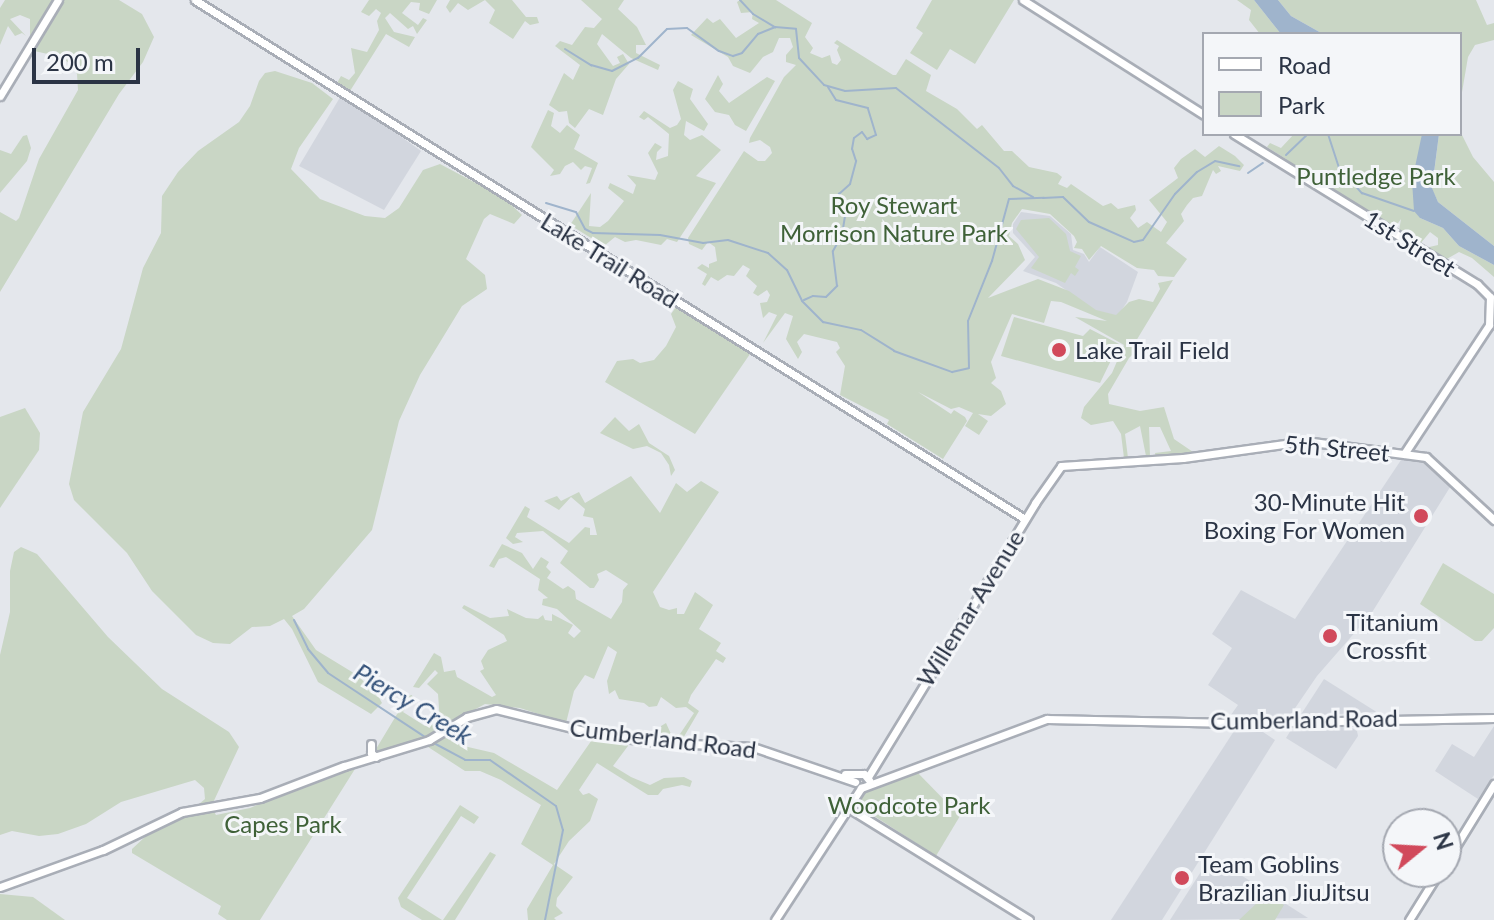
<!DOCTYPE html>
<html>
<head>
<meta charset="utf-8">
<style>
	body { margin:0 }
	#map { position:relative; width:1494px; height:920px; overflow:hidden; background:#e4e7ec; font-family:Lato,sans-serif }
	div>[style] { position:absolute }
	.built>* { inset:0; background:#d2d6de }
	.green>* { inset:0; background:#c9d6c5 }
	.water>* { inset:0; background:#9fb4cc }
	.stream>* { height:2px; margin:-1px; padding:0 1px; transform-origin:1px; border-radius:1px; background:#9fb4cc }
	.roads { filter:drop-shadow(2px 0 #a9aeb7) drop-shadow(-2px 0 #a9aeb7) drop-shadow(0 2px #a9aeb7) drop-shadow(0 -2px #a9aeb7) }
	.secondary>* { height:7px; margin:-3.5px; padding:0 3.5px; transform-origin:3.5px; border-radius:3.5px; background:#fff }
	.dots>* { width:22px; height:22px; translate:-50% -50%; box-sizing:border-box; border:4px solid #f4f6f9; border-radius:50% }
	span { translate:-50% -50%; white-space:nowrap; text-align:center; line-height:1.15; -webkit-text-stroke:6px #f4f6f9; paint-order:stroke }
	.park-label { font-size:24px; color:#3f6138 }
	.street-label { font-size:24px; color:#2b3445 }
	.poi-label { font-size:24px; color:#2b3445 }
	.left { translate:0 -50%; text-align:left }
	.right { translate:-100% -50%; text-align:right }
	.water-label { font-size:26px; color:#34527a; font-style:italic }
	.legend { position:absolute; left:1202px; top:32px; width:260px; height:104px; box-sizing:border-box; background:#f4f6f9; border:2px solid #a4a8b1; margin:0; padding:10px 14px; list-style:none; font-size:24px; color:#2b3445 }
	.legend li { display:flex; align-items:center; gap:16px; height:40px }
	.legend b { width:40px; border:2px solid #a4a8b1 }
	.north { position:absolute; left:1382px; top:808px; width:80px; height:80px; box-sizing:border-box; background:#f4f6f9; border:2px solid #a4a8b1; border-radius:50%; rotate:72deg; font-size:22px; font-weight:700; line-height:32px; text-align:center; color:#2b3445 }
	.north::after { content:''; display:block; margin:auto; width:28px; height:36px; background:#d1495b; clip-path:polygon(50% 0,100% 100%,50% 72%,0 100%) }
	.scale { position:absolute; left:32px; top:48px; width:108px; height:36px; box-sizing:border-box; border:4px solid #2b3445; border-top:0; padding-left:10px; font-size:24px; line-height:28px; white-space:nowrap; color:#2b3445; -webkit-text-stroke:6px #f4f6f9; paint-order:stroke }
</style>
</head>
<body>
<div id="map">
	<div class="built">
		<div style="clip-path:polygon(342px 94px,421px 151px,384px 210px,299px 166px)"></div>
		<div style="clip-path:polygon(1021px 212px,1050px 216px,1071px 234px,1073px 250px,1084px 254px,1089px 262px,1100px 247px,1138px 272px,1127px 302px,1113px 323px,1056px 283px,1023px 271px,1035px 257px,1013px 233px,1013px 224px)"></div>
		<div style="clip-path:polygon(1403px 457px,1423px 458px,1452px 484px,1371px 614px,1317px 676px,1289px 717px,1228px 719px,1238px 705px,1208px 685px,1232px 648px,1212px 634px,1241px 590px,1295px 619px)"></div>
		<div style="clip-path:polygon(1324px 679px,1375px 711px,1376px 712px,1300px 716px)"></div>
		<div style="clip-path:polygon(1344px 723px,1357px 731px,1358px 736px,1336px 769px,1286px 738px,1294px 725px)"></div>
		<div style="clip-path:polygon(1494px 726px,1494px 775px,1478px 799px,1435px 771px,1452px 744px,1474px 757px)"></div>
		<div style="clip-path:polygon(1236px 728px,1257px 728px,1275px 740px,1162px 920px,1111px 920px)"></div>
		<div style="clip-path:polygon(1211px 856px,1308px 918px,1170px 920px)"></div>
	</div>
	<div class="green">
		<div style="clip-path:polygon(5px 0,53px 0,30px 36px,30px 19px,20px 15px,10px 19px,26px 36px,22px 33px,15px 36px,8px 26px,0 45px,0 8px)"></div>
		<div style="clip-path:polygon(62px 0,119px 0,142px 14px,154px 37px,143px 62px,119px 94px,0 292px,0 212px,16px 221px,19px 218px,39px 159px,78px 90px,77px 74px,73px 66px,61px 57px,30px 50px)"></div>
		<div style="clip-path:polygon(369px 0,437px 0,429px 14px,419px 10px,420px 3px,411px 2px,402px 13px,418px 25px,423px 18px,427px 20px,417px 34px,413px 26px,408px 29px,390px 13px,385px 18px,394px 32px,415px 37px,409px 47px,386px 34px,350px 91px,337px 83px,341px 76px,349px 80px,355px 73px,351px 48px,367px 52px,379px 30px,377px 21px,381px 13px,376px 9px,369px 16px,361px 12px)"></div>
		<div style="clip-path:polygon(450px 0,512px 0,526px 17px,537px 17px,539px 23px,530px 25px,525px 21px,513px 39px,489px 23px,495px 10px,485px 0,468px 10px,458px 3px,450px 13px,446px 7px)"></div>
		<div style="clip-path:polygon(581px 0,624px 0,618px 9px,637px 27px,646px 45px,636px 45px,636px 53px,660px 65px,658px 70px,631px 58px,602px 34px,597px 44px,613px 66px,620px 63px,617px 57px,623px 54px,629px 64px,616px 79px,603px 115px,589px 109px,575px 128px,569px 123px,567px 111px,559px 112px,549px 105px,564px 73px,573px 80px,580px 65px,555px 46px,560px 41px,572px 45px,585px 27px,594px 28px,602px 19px)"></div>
		<div style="clip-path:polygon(740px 0,776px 0,812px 23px,805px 37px,813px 48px,810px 53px,822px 58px,830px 55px,832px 63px,837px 65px,841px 60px,837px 50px,839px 46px,834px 43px,837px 40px,893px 75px,896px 75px,906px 59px,931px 75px,926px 91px,957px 109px,977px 129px,982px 125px,1004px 151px,1012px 151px,1029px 167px,1057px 173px,1062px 177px,1058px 184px,1067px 188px,1071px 184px,1103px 206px,1111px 203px,1118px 209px,1135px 205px,1136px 210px,1130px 218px,1138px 228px,1147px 222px,1161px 232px,1167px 222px,1149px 200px,1178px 178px,1174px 168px,1181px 159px,1195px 149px,1205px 157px,1219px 146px,1235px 156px,1244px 165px,1240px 171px,1218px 166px,1221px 171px,1216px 174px,1213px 170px,1202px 196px,1193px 198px,1187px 205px,1181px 214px,1184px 221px,1166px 243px,1187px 259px,1174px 277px,1158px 276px,1154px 270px,1137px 268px,1101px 246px,1089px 260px,1082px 249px,1074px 248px,1077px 242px,1074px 236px,1050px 214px,1022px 209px,1012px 223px,1009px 236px,1018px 244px,1025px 260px,988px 298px,1038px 279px,1069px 291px,1096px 310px,1116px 315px,1129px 302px,1139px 299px,1153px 302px,1160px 289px,1158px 283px,1173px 280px,1136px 341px,1141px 346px,1129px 358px,1108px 394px,1109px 404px,1140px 411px,1164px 407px,1174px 439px,1193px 452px,1156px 458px,1155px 453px,1171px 451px,1160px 427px,1149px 427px,1150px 456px,1146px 456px,1140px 426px,1125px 434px,1128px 458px,1124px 458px,1121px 434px,1113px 421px,1091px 425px,1081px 418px,1084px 407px,1112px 373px,1124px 345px,1075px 317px,1107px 321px,1061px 302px,1051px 301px,1044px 323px,1012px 314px,991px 362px,996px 378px,991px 383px,1001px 391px,1006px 404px,991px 416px,978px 414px,988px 421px,979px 435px,965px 426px,973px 413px,959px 407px,951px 409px,918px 392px,951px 414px,954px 410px,965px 417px,967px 421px,943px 459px,887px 424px,889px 420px,840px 395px,845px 366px,836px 352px,840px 348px,837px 342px,804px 334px,797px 342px,802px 352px,798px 359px,786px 339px,793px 316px,785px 313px,763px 343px,777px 315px,769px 312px,763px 318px,760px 303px,767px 302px,770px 295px,767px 290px,758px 296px,753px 293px,757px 286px,746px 276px,750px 269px,743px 265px,734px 276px,727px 275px,718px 281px,711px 277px,705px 286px,702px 284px,707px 274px,697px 268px,702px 264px,709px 268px,709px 264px,717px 261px,715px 247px,708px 242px,702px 250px,689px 244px,688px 238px,744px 151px,758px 161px,765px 161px,772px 153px,770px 147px,760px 140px,749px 143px,750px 138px,784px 77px,796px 65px,786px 62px,786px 55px,793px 47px,790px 38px,779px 38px,773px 52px,763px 57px,750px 73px,733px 66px,728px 57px,691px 35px,707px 18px,713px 23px,720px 19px,736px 38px,759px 23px,752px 19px,753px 12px,741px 13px,737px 2px)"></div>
		<div style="clip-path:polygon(932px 0,1014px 0,975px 64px,950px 49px,937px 70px,910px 53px,923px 33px,916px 28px)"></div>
		<div style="clip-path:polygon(1237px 0,1254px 0,1281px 34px,1260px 34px,1249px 20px,1251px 10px)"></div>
		<div style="clip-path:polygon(1278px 0,1476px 0,1487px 25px,1494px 23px,1494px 40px,1475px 45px,1468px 57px,1460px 104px,1460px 34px,1323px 34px,1291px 16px)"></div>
		<div style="clip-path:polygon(275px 71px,312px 83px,333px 99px,299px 148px,291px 169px,320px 199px,365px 216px,385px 218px,399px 208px,423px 170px,440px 164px,504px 198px,522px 215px,514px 224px,490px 214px,484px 219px,466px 259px,485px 275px,487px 289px,462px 306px,420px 375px,399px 421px,372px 530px,304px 609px,292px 616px,316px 650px,357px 675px,377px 694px,382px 703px,371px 714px,318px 682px,292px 629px,284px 619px,270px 626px,252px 627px,230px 644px,213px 643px,196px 635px,152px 591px,127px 553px,74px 500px,69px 484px,83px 412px,121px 349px,143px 268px,161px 233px,162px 196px,178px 172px,198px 151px,239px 122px,250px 106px,259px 81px,265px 73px)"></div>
		<div style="clip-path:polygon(718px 75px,723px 84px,719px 91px,729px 103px,767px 77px,775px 81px,746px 131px,735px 125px,729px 115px,715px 112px,705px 99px)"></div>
		<div style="clip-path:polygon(678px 81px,693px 89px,690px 99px,708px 124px,704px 131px,686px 121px,684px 135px,690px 140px,702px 135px,721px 150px,696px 176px,716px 183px,677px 242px,667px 239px,661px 245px,636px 240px,625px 242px,615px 237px,604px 246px,570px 225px,591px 193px,589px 226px,600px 227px,608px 221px,624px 201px,608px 188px,610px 183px,633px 194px,636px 185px,627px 175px,655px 180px,658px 173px,648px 153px,655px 143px,662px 147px,657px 152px,656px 160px,668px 156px,669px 134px,648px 117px,644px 120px,639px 117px,644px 111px,670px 128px,677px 125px,681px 119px,673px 90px)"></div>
		<div style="clip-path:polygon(548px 110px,554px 113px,551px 126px,560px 133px,567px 125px,580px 135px,574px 149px,598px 163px,590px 183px,586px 184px,592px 168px,585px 166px,581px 170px,573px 162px,565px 166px,560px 174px,550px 176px,554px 170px,531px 147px)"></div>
		<div style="clip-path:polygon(1460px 131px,1473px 157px,1494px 182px,1494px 246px,1438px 202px,1432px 189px,1439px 134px,1460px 134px)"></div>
		<div style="clip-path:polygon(1294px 134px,1426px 134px,1420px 218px,1443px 228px,1459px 246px,1494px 265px,1494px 277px,1472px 258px,1459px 252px,1445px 260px,1425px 248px,1438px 245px,1438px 238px,1430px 232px,1420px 244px,1399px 231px,1401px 219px,1391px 233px,1283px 164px,1286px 159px,1267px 147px,1270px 143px,1281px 148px)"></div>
		<div style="clip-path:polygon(27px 135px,31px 148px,27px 161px,0 193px,0 150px,11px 154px,23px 136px)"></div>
		<div style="clip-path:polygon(1049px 218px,1066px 234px,1070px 251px,1081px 256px,1075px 267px,1079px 270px,1075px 276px,1071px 273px,1065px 283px,1031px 268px,1039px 257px,1016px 229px,1021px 220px)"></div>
		<div style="clip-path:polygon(676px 307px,750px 354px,695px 434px,605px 382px,617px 361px,633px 359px,640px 363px,654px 360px,666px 346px,676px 327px,671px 314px)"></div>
		<div style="clip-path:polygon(1014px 317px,1083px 336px,1090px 329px,1119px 344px,1100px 383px,1001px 356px)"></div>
		<div style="clip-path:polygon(25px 408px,40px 433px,39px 450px,0 508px,0 417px)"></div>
		<div style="clip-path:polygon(615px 417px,629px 431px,639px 424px,649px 443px,669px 456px,675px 470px,671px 476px,669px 465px,661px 453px,647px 446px,633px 449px,600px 433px)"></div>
		<div style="clip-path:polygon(631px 476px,660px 513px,676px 483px,687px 492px,701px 481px,719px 492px,653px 592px,660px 607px,669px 610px,677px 608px,677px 614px,684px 614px,695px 592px,713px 605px,699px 629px,721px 643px,716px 651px,726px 658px,723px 663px,716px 659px,691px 695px,688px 703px,699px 711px,682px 740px,661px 739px,661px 726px,666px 723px,671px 734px,680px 734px,694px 713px,686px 707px,676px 708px,661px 697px,657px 706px,649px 707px,644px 703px,619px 699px,615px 690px,609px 694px,607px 681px,617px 652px,608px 646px,594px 679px,585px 675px,574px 691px,566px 723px,520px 708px,485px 704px,411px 744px,378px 753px,376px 749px,408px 696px,412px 695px,413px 699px,403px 712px,425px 726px,440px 723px,438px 694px,427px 684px,438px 673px,435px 670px,419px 688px,413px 687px,434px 653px,441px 657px,444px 672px,455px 670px,457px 677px,492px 697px,496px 695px,480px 671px,484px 669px,481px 661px,488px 650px,507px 641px,504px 635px,462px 608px,464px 605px,490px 618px,509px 616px,507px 609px,526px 618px,538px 619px,543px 615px,545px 620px,552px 621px,552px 614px,573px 625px,568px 633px,574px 638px,581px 631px,557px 609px,542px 605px,543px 599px,548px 598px,538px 590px,540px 579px,506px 557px,499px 559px,494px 568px,489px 566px,502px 544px,522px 553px,533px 569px,541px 557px,549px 562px,546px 567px,551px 572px,547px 578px,563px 589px,568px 586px,575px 591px,576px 599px,611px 619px,622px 602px,623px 590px,628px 584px,606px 570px,597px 574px,599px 580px,594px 588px,590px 588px,560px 563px,568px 551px,543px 531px,517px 533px,515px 537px,523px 542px,513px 544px,506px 538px,525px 506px,530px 509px,527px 517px,569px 543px,585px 527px,590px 528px,590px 535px,597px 535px,593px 518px,583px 516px,585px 509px,571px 497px,559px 510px,544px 501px,557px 496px,561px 501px,579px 492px,585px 503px)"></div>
		<div style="clip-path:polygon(21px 547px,37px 554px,108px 637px,162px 689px,229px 732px,239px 747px,211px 807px,216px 815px,250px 808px,257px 805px,260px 798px,360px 761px,260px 920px,227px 920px,218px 914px,221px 906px,132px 853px,132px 849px,146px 836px,186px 815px,205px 799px,204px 788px,195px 780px,121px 802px,86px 824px,58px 834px,39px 836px,12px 831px,0 835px,0 655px,10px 612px,10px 571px,14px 552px)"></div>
		<div style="clip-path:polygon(1443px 563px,1494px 594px,1494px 628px,1482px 641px,1475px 641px,1420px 604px)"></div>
		<div style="clip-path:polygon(596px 734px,628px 739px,628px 746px,613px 766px,631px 777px,650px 785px,664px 778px,684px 777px,692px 781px,690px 787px,682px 785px,663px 789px,658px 795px,648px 795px,597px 763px,579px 790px,583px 795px,589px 793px,598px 799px,590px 821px,569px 841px,554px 864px,573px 877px,557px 898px,556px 906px,563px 913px,554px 918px,556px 920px,528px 920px,527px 909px,553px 865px,521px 844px,541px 805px,501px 780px,480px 771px,465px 771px,422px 743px,437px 736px,449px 737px,468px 747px,494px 753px,557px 790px)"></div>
		<div style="clip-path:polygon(915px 770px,960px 816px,936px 856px,854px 803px,862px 791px)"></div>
		<div style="clip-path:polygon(460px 805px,479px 817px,474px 824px,461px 816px,407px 898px,442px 920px,422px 920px,401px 907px,398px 898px)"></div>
		<div style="clip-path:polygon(490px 852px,496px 855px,455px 920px,443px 920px)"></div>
		<div style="clip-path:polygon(1256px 891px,1258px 901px,1264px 893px,1284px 905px,1275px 920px,1239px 920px,1258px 902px,1249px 903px,1247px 893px)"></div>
		<div style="clip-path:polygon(0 894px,33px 897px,65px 920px,0 920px)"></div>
	</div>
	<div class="water">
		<div style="clip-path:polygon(1254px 0,1278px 0,1291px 16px,1323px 34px,1281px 34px)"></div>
		<div style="clip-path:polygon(1422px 134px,1439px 134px,1432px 188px,1438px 202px,1494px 246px,1494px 265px,1459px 246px,1443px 228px,1420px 218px,1414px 211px,1412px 181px)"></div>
	</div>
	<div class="stream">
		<div style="left:740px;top:0;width:19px;rotate:47deg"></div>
		<div style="left:753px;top:14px;width:26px;rotate:31deg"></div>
		<div style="left:775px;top:27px;width:21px;rotate:5deg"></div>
		<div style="left:796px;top:29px;width:29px;rotate:84deg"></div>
		<div style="left:799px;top:58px;width:37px;rotate:47deg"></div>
		<div style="left:824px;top:85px;width:22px;rotate:16deg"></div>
		<div style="left:845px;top:91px;width:51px;rotate:-3.4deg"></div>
		<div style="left:896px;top:88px;width:130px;rotate:37.8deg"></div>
		<div style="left:999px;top:168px;width:23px;rotate:52deg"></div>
		<div style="left:1013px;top:186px;width:23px;rotate:29deg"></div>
		<div style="left:565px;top:49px;width:31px;rotate:32deg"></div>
		<div style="left:591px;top:65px;width:22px;rotate:16deg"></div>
		<div style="left:612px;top:71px;width:29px;rotate:-27deg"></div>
		<div style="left:638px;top:58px;width:41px;rotate:-45deg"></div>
		<div style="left:667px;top:29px;width:20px;rotate:-3deg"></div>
		<div style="left:687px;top:28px;width:39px;rotate:36deg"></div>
		<div style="left:719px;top:51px;width:15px;rotate:20deg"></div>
		<div style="left:733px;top:56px;width:9px;rotate:-18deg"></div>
		<div style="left:742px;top:53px;width:25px;rotate:-50deg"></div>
		<div style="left:758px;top:34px;width:18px;rotate:-22deg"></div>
		<div style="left:1328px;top:134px;width:35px;rotate:72deg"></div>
		<div style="left:1339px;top:167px;width:35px;rotate:49deg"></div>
		<div style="left:1362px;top:193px;width:55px;rotate:19.1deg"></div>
		<div style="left:1286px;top:155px;width:30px;rotate:-44deg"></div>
		<div style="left:1248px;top:173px;width:18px;rotate:-34deg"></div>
		<div style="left:1043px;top:198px;width:20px;rotate:-3deg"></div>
		<div style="left:1063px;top:197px;width:36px;rotate:44deg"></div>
		<div style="left:1089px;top:222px;width:49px;rotate:24deg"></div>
		<div style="left:1134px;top:242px;width:9px;rotate:-13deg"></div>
		<div style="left:1143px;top:240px;width:56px;rotate:-55.2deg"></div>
		<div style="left:1175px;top:194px;width:31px;rotate:-45deg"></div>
		<div style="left:1197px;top:172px;width:21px;rotate:-31deg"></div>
		<div style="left:1215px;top:161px;width:25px;rotate:12deg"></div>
		<div style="left:546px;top:203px;width:31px;rotate:17deg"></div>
		<div style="left:576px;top:212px;width:19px;rotate:62deg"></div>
		<div style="left:585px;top:229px;width:9px;rotate:27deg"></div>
		<div style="left:593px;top:233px;width:67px;rotate:1.7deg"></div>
		<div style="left:660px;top:235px;width:44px;rotate:10.5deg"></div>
		<div style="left:703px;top:243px;width:25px;rotate:-7deg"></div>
		<div style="left:728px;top:240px;width:42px;rotate:18deg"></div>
		<div style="left:768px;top:253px;width:25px;rotate:42deg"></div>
		<div style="left:787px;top:270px;width:34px;rotate:64deg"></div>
		<div style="left:802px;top:301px;width:30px;rotate:45deg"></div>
		<div style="left:823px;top:322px;width:39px;rotate:12deg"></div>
		<div style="left:861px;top:330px;width:39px;rotate:32deg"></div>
		<div style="left:894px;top:351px;width:62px;rotate:19.9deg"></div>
		<div style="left:952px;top:372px;width:17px;rotate:-13deg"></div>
		<div style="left:969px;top:368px;width:47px;rotate:-91.2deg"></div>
		<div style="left:968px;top:321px;width:65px;rotate:-68.2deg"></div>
		<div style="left:992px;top:261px;width:64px;rotate:-74.7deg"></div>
		<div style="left:1009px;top:199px;width:35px;rotate:-2deg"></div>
		<div style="left:804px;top:300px;width:10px;rotate:-24deg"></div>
		<div style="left:813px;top:296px;width:13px;rotate:4deg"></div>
		<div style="left:826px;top:297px;width:16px;rotate:-45deg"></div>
		<div style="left:837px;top:286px;width:35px;rotate:-97deg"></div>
		<div style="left:833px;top:251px;width:18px;rotate:-61deg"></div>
		<div style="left:842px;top:235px;width:26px;rotate:-81deg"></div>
		<div style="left:846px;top:209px;width:17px;rotate:-115deg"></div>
		<div style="left:839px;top:194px;width:15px;rotate:-42deg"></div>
		<div style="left:850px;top:184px;width:24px;rotate:-75deg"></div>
		<div style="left:856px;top:161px;width:13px;rotate:-108deg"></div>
		<div style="left:852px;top:149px;width:11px;rotate:-80deg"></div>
		<div style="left:854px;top:138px;width:10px;rotate:-37deg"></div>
		<div style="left:862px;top:132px;width:9px;rotate:54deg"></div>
		<div style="left:867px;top:139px;width:10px;rotate:-24deg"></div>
		<div style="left:876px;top:135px;width:28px;rotate:-107deg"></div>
		<div style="left:868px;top:108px;width:33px;rotate:-166deg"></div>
		<div style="left:836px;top:100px;width:15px;rotate:-122deg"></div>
		<div style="left:294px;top:620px;width:32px;rotate:64deg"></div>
		<div style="left:308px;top:649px;width:31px;rotate:50deg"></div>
		<div style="left:328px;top:673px;width:116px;rotate:33.4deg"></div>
		<div style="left:430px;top:741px;width:40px;rotate:28deg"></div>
		<div style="left:465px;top:760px;width:25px"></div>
		<div style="left:490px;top:760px;width:80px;rotate:34.9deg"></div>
		<div style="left:556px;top:806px;width:25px;rotate:74deg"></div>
		<div style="left:563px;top:830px;width:92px;rotate:101.3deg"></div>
	</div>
	<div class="roads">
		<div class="secondary">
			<div style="left:195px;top:0;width:979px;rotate:32.02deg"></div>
			<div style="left:1023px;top:0;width:214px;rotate:32.4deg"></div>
			<div style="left:0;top:96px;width:112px;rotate:-58.9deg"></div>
			<div style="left:1234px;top:134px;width:286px;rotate:31.7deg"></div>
			<div style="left:1477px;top:284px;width:18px;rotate:45deg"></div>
			<div style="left:1490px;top:297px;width:28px;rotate:92deg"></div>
			<div style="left:1489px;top:325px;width:154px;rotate:123.4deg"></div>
			<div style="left:371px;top:744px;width:9px;rotate:90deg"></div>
			<div style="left:371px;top:753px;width:6px;rotate:39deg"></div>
			<div style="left:845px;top:774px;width:19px"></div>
			<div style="left:864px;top:774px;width:8px;rotate:50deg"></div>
			<div style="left:868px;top:777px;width:321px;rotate:-58.6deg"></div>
			<div style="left:1035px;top:503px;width:45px;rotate:-54.9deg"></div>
			<div style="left:1061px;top:466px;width:122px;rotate:-3.8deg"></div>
			<div style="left:1183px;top:458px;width:123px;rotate:-7.9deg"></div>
			<div style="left:1305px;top:441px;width:122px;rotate:7.5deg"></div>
			<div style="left:1426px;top:457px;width:93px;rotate:42.8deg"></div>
			<div style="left:847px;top:807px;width:214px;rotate:31.8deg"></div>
			<div style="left:1446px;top:862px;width:92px;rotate:-58.4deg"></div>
			<div style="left:0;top:887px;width:109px;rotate:-19.8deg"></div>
			<div style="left:103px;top:850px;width:88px;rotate:-25.7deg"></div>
			<div style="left:182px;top:812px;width:79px;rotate:-10.2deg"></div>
			<div style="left:260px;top:798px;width:90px;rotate:-20.9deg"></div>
			<div style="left:344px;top:766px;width:89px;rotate:-17deg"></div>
			<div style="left:429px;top:740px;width:44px;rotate:-31.2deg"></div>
			<div style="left:467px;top:717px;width:30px;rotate:-15deg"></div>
			<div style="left:496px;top:709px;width:103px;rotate:14deg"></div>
			<div style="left:596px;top:734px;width:57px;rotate:8.1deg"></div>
			<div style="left:652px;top:742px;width:101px;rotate:2.8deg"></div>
			<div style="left:753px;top:747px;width:108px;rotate:18.9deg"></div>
			<div style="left:775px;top:920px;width:158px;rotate:-56.9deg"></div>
			<div style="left:861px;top:788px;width:198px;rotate:-20.4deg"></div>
			<div style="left:1047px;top:719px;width:188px;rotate:1.2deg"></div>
			<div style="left:1235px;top:723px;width:259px;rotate:-1.1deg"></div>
			<div style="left:1409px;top:920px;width:57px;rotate:-58deg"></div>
		</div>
	</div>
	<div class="dots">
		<div style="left:1059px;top:350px;background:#d1495b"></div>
		<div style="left:1421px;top:516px;background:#d1495b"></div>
		<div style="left:1330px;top:636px;background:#d1495b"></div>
		<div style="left:1182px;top:878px;background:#d1495b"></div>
	</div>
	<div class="park-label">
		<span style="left:1376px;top:176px">Puntledge Park</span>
		<span style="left:894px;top:219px">Roy Stewart<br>Morrison Nature Park</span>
		<span style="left:909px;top:805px">Woodcote Park</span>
		<span style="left:283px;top:824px">Capes Park</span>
	</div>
	<div class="street-label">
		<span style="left:1410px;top:243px;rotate:32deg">1st Street</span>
		<span style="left:610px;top:260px;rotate:32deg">Lake Trail Road</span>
		<span style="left:1337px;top:448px;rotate:5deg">5th Street</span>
		<span style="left:970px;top:608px;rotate:-58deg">Willemar Avenue</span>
		<span style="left:1304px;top:719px;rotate:-1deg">Cumberland Road</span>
		<span style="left:663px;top:738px;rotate:7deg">Cumberland Road</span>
	</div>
	<div class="poi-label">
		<span class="left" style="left:1075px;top:350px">Lake Trail Field</span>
		<span class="right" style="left:1405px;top:516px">30-Minute Hit<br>Boxing For Women</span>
		<span class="left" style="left:1346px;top:636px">Titanium<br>Crossfit</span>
		<span class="left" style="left:1198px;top:878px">Team Goblins<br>Brazilian JiuJitsu</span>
	</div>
	<div class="water-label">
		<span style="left:413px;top:704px;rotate:31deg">Piercy Creek</span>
	</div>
	<ul class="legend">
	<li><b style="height:10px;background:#fff"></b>Road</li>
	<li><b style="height:22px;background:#c9d6c5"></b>Park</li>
	</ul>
	<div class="north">N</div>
	<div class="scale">200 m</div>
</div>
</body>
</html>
